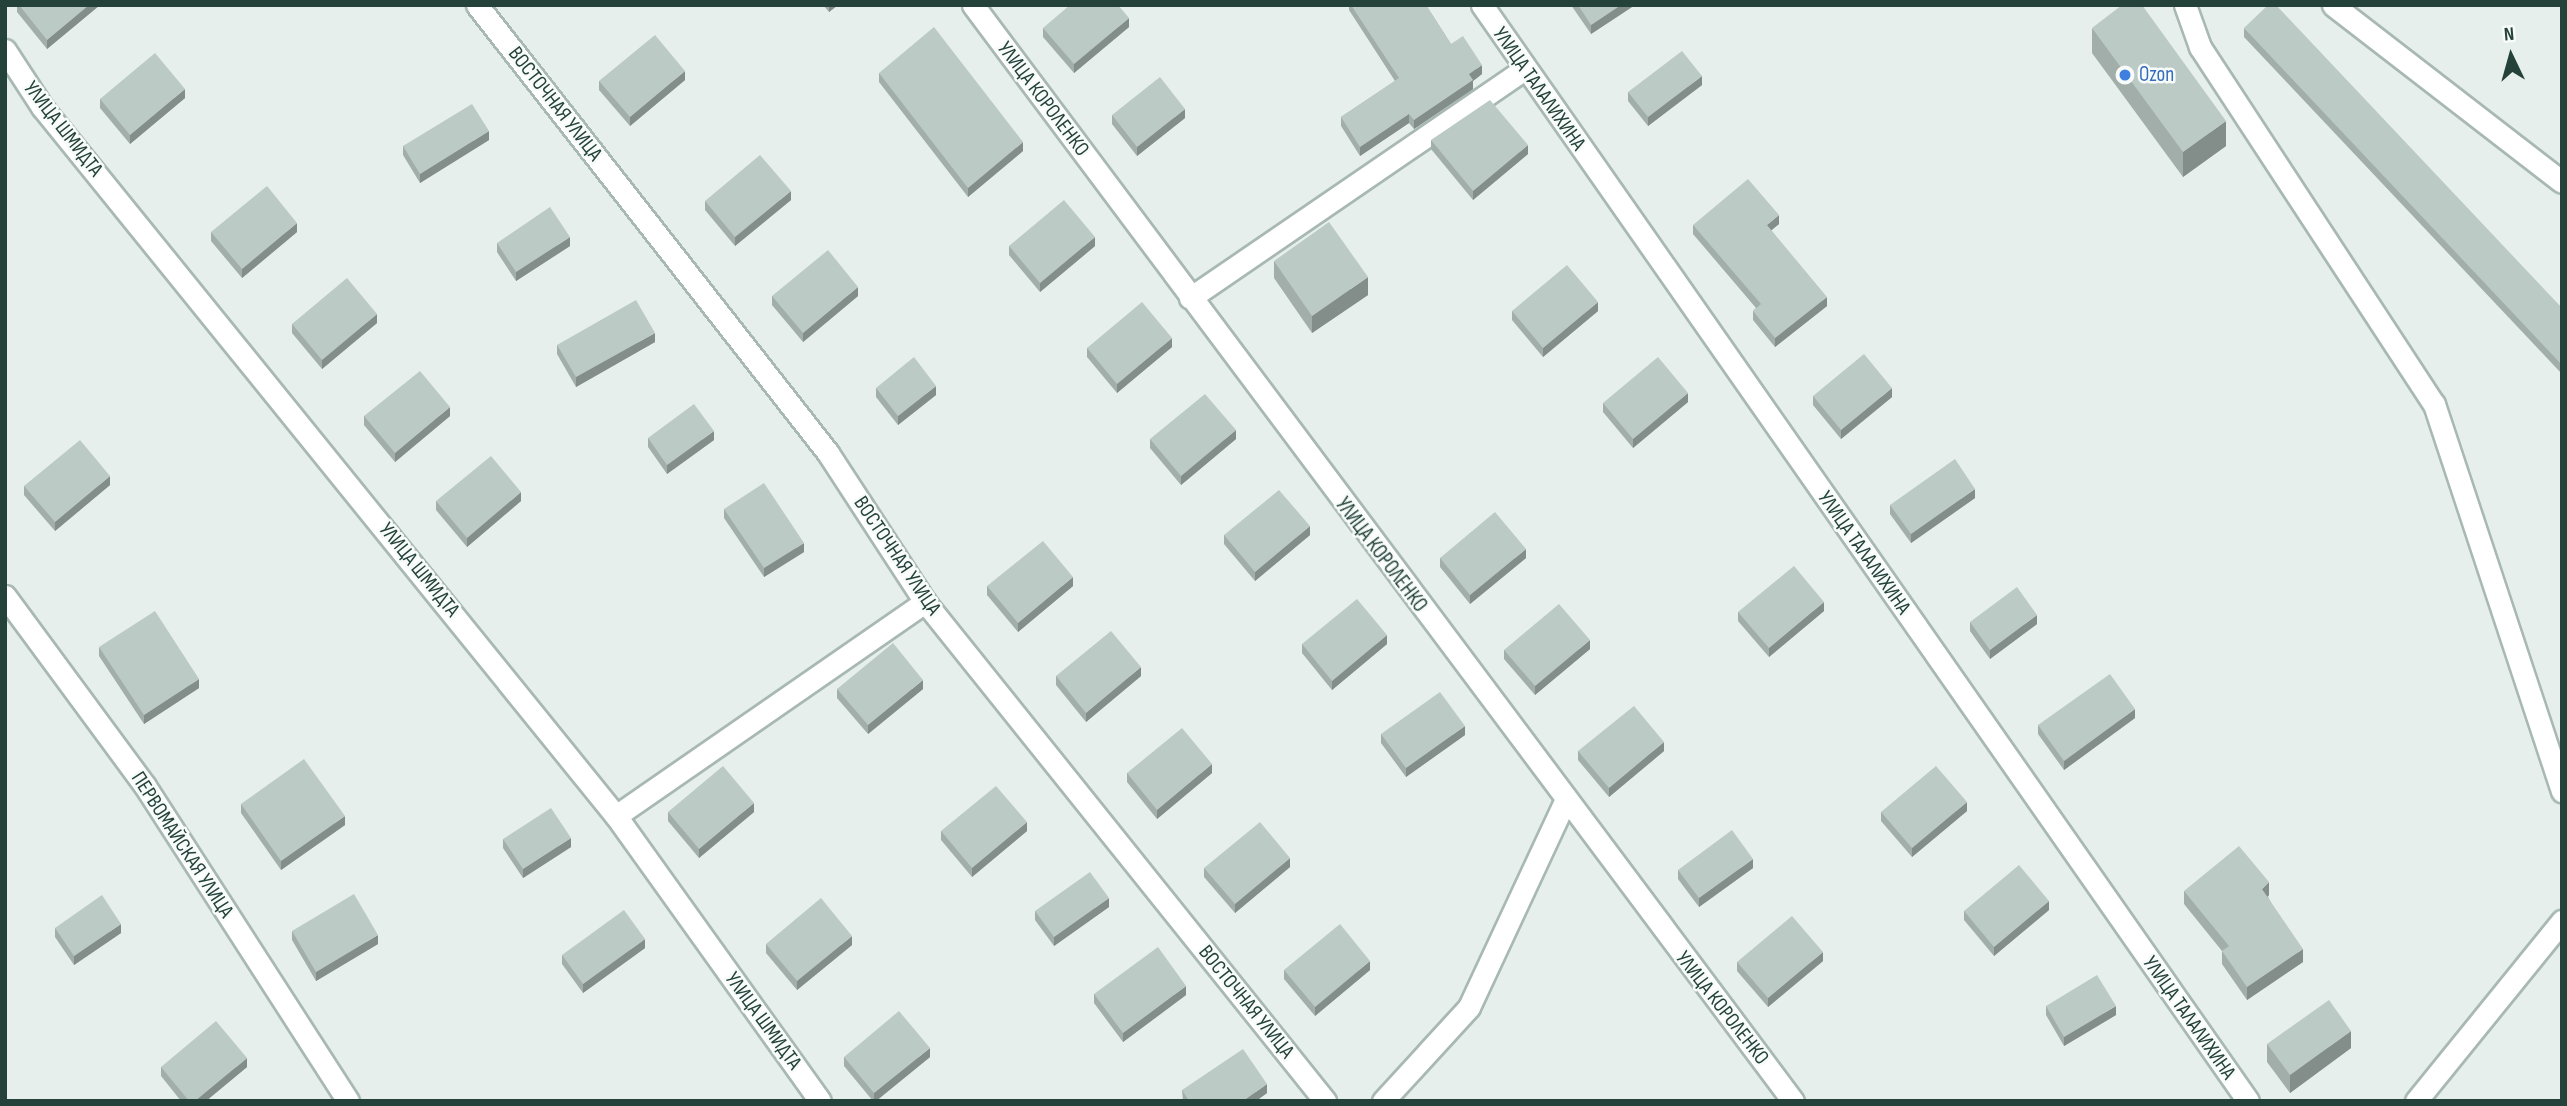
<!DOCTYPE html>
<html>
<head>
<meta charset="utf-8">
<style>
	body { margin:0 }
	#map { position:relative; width:2567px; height:1106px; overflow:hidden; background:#e6efeb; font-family:"Sofia Sans Condensed",sans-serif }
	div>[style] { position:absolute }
	.roads { filter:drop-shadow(2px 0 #a8b8b2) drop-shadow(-2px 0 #a8b8b2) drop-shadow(0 2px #a8b8b2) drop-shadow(0 -2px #a8b8b2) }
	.minor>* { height:21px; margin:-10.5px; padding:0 10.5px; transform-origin:10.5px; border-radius:10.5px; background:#fff }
	.wall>* { inset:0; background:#a1aea9 }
	.shaded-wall>* { inset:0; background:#838d89 }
	.building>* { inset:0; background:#bbcac4 }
	.dots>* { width:19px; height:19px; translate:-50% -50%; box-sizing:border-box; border:4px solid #f7fbf9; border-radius:50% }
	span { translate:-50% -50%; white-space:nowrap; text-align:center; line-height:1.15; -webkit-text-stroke:5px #f7fbf9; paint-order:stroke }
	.shop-label { font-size:21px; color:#366cbe }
	.left { translate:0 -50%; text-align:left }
	.street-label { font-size:21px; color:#24423a }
	.frame { position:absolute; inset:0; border:7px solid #24423a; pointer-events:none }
	.north { position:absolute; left:2476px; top:21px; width:70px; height:70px; -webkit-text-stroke:5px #f7fbf9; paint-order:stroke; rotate:355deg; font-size:19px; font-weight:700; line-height:28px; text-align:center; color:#24423a }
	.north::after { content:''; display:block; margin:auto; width:24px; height:32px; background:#24423a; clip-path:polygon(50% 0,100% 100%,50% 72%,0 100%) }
</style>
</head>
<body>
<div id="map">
	<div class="roads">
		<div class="minor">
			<div style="left:477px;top:5px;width:569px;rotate:51.92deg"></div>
			<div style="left:828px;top:453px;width:178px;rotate:56.9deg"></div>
			<div style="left:925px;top:602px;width:640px;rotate:51.28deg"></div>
			<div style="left:973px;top:5px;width:1369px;rotate:53.2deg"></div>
			<div style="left:1482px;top:5px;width:1337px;rotate:55.05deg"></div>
			<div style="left:2185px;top:5px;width:45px;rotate:70.3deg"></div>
			<div style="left:2200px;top:47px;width:427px;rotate:56.8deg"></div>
			<div style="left:2434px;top:404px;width:408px;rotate:71.7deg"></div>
			<div style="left:2333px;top:5px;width:289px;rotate:37.7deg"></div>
			<div style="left:5px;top:50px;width:68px;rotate:57deg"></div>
			<div style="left:42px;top:107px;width:912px;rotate:51.01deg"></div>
			<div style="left:616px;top:816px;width:350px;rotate:54.4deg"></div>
			<div style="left:1190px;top:298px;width:406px;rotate:-34.4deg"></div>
			<div style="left:5px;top:596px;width:236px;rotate:53.6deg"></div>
			<div style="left:145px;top:786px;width:375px;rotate:57.2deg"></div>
			<div style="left:616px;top:816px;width:376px;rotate:-34.7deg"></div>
			<div style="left:1383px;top:1101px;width:127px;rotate:-47.5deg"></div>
			<div style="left:1469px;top:1007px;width:225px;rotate:-65deg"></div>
			<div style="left:2416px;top:1101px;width:232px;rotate:-51deg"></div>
		</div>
	</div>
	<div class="wall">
		<div style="clip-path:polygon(17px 5px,100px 5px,47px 49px,17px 12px)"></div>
		<div style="clip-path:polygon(823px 5px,838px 5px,829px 12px)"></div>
		<div style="clip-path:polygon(1349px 5px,1426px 5px,1451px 44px,1482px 74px,1473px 81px,1473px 89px,1414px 129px,1409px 123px,1360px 156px,1341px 126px,1341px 117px,1395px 81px,1349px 10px)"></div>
		<div style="clip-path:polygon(1571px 5px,1635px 5px,1591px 34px)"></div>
		<div style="clip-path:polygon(1129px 27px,1074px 73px,1043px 37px,1043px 28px)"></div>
		<div style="clip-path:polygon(2092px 28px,2226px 146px,2183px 177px,2092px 53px)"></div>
		<div style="clip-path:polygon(2244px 28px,2562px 308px,2562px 374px,2244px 37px)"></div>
		<div style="clip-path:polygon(879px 73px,1023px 151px,968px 197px,879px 82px)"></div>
		<div style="clip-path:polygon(685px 80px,630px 126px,599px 90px,599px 81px)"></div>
		<div style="clip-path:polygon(1702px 85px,1648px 126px,1628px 101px,1628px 92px)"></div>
		<div style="clip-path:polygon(185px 98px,130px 144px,100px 108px,100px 99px)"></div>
		<div style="clip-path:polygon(1112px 115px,1185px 118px,1137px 156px,1112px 124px)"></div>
		<div style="clip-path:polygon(489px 140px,420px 183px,403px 155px,403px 146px)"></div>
		<div style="clip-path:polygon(1431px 140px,1528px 154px,1473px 200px,1431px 149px)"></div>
		<div style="clip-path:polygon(791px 200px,735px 246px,705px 210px,705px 201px)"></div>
		<div style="clip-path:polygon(1779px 224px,1771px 230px,1827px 306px,1775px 347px,1753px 320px,1753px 311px,1756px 308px,1693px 234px,1693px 225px)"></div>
		<div style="clip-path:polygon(211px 232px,297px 232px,242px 278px,211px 241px)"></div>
		<div style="clip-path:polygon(497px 243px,570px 246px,516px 281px,497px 252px)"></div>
		<div style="clip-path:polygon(1009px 246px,1095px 246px,1040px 292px,1009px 255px)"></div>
		<div style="clip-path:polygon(1274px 261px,1368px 295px,1312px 333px,1274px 278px)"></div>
		<div style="clip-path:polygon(772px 296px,858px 296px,803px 342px,772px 305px)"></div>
		<div style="clip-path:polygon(1512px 311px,1598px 311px,1543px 357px,1512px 320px)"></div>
		<div style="clip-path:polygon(377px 323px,322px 369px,292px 333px,292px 324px)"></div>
		<div style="clip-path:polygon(655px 342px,576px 387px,557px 354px,557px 345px)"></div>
		<div style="clip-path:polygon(1172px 347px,1117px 393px,1087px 357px,1087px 348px)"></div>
		<div style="clip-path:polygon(876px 388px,936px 395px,898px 425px,876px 397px)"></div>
		<div style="clip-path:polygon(1813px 396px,1892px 397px,1841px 439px,1813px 405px)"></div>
		<div style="clip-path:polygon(1688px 402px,1633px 448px,1603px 412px,1603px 403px)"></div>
		<div style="clip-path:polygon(364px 416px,450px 416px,395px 462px,364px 425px)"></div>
		<div style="clip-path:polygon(648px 438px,714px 440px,667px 474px,648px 447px)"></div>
		<div style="clip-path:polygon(1150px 439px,1236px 439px,1181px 485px,1150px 448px)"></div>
		<div style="clip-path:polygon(110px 485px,55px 531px,24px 495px,24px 486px)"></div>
		<div style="clip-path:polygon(1975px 498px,1911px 543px,1890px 514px,1890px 505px)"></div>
		<div style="clip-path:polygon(436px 501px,521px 501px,467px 547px,436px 510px)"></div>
		<div style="clip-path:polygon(724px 509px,804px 552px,764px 577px,724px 518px)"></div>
		<div style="clip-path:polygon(1224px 535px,1310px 535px,1255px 581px,1224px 544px)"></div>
		<div style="clip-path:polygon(1440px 558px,1526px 558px,1470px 604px,1440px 567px)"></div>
		<div style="clip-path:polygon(987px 586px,1073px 586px,1018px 632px,987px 595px)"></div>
		<div style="clip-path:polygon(1824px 611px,1769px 657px,1738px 621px,1738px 612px)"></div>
		<div style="clip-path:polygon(1970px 622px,2037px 624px,1990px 659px,1970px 631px)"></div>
		<div style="clip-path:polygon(1302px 644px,1387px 644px,1332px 690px,1302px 653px)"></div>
		<div style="clip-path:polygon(99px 647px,199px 688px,144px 724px,99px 656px)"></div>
		<div style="clip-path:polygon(1590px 649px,1535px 695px,1504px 659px,1504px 650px)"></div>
		<div style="clip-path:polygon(1056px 676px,1141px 676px,1086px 722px,1056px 685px)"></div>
		<div style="clip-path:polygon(837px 689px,923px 689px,868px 734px,837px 698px)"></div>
		<div style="clip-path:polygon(2135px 718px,2064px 770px,2038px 734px,2038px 725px)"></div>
		<div style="clip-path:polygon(1381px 734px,1465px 735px,1406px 777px,1381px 743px)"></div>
		<div style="clip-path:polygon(1578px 751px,1664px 751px,1609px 797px,1578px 760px)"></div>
		<div style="clip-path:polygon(1127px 773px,1212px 773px,1157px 819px,1127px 782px)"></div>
		<div style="clip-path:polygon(241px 804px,345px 825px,281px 870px,241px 813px)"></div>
		<div style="clip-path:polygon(1967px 811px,1912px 857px,1881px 821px,1881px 812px)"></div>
		<div style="clip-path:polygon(668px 812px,754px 812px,699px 858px,668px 821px)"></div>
		<div style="clip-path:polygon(941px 831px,1027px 831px,972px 877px,941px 840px)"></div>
		<div style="clip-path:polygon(503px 839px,571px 847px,523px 878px,503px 848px)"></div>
		<div style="clip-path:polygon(1290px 867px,1235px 913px,1204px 877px,1204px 868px)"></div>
		<div style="clip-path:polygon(1753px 868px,1699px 907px,1678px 879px,1678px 870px)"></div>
		<div style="clip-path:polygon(2184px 891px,2269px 895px,2268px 897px,2303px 962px,2247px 1000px,2222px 964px,2222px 951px,2184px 904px)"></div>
		<div style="clip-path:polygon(1109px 907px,1054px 946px,1035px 920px,1035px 911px)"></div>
		<div style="clip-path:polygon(2049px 910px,1994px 956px,1964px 920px,1964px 911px)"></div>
		<div style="clip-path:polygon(55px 928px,121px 933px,74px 965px,55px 937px)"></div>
		<div style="clip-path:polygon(292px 931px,378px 944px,316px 981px,292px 940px)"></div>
		<div style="clip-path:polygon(766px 944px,852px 945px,797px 990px,766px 953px)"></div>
		<div style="clip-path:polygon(645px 948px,583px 993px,562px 964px,562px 955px)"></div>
		<div style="clip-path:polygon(1823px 961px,1768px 1007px,1737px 971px,1737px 962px)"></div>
		<div style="clip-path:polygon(1284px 970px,1370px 970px,1315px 1016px,1284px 979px)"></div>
		<div style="clip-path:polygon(1094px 994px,1186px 995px,1123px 1042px,1094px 1003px)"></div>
		<div style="clip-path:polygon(2046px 1006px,2116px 1015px,2064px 1046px,2046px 1015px)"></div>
		<div style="clip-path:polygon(2267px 1044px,2351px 1048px,2290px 1093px,2267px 1062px)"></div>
		<div style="clip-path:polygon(844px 1057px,930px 1057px,876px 1101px,873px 1101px,844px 1066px)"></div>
		<div style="clip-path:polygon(161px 1067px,247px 1067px,206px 1101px,181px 1101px,161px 1076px)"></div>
		<div style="clip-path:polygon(1182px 1090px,1267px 1093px,1256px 1101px,1183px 1101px)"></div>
	</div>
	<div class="shaded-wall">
		<div style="clip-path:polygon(89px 5px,100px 5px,47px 49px,47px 40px)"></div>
		<div style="clip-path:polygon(829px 5px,838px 5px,829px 12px)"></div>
		<div style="clip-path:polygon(1621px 5px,1635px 5px,1591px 34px,1591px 25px)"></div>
		<div style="clip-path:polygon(1129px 18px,1129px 27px,1074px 73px,1074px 64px)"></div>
		<div style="clip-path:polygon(1482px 65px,1482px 74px,1473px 81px,1473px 89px,1414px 129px,1414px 120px,1469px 74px)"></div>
		<div style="clip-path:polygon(685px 71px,685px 80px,630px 126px,630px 117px)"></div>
		<div style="clip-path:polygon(1702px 76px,1702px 85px,1648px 126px,1648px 117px)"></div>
		<div style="clip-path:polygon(185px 89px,185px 98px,130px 144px,130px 135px)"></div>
		<div style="clip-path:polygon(1185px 109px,1185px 118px,1137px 156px,1137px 147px)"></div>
		<div style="clip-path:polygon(1409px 114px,1409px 123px,1360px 156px,1360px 147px)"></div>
		<div style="clip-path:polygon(2226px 121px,2226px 146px,2183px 177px,2183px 152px)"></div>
		<div style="clip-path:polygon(489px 131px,489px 140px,420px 183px,420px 174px)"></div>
		<div style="clip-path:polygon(1023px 142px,1023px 151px,968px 197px,968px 188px)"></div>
		<div style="clip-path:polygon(1528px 145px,1528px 154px,1473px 200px,1473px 191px)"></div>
		<div style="clip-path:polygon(791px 191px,791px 200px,735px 246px,735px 237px)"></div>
		<div style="clip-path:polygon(1779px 215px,1779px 224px,1767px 234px,1767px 225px)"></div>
		<div style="clip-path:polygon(297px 223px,297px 232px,242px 278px,242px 269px)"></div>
		<div style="clip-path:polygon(570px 237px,570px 246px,516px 281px,516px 272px)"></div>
		<div style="clip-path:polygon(1095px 237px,1095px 246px,1040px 292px,1040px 283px)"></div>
		<div style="clip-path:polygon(1368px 277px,1368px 295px,1312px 333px,1312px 316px)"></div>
		<div style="clip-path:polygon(858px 287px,858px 296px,803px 342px,803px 333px)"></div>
		<div style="clip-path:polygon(1827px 297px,1827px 306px,1775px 347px,1775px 338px)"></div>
		<div style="clip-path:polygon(1598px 302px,1598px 311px,1543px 357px,1543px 348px)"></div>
		<div style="clip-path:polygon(377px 314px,377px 323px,322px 369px,322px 360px)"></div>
		<div style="clip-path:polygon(655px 333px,655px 342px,576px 387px,576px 377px)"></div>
		<div style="clip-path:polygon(1172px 338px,1172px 347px,1117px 393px,1117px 384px)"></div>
		<div style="clip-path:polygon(936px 386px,936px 395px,898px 425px,898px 416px)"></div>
		<div style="clip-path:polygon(1892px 388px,1892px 397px,1841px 439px,1841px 430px)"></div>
		<div style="clip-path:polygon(1688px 393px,1688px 402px,1633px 448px,1633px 439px)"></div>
		<div style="clip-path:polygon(450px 407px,450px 416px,395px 462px,395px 453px)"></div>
		<div style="clip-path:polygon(1236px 430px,1236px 439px,1181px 485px,1181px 476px)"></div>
		<div style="clip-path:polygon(714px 431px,714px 440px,667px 474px,667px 465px)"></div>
		<div style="clip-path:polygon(110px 476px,110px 485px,55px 531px,55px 522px)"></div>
		<div style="clip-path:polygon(1975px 489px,1975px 498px,1911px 543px,1911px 534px)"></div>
		<div style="clip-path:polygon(521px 492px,521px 501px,467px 547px,467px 538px)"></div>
		<div style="clip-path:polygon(1310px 526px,1310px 535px,1255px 581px,1255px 572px)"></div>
		<div style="clip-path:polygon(804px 543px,804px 552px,764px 577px,764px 568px)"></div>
		<div style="clip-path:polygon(1526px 549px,1526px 558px,1470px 604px,1470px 595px)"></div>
		<div style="clip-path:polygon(1073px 577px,1073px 586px,1018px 632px,1018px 623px)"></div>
		<div style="clip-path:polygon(1824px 602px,1824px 611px,1769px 657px,1769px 648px)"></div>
		<div style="clip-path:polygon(2037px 615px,2037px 624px,1990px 659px,1990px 650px)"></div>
		<div style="clip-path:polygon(1387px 635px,1387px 644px,1332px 690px,1332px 681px)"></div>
		<div style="clip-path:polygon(1590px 640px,1590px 649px,1535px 695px,1535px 686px)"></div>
		<div style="clip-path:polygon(1141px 667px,1141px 676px,1086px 722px,1086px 713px)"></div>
		<div style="clip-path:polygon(199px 679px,199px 688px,144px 724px,144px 715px)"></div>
		<div style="clip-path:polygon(923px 680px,923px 689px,868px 734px,868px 725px)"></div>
		<div style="clip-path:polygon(2135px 709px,2135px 718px,2064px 770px,2064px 761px)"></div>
		<div style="clip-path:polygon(1465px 726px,1465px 735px,1406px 777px,1406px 768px)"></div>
		<div style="clip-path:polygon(1664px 742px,1664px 751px,1609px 797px,1609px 788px)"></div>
		<div style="clip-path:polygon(1212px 764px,1212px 773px,1157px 819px,1157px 810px)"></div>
		<div style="clip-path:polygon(1967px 802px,1967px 811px,1912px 857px,1912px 848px)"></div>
		<div style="clip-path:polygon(754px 803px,754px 812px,699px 858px,699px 849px)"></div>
		<div style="clip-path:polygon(345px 816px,345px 825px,281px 870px,281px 861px)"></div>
		<div style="clip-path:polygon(1027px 822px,1027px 831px,972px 877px,972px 868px)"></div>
		<div style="clip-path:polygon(571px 838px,571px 847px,523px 878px,523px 869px)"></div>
		<div style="clip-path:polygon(1290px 858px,1290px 867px,1235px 913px,1235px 904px)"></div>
		<div style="clip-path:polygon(1753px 859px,1753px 868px,1699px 907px,1699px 898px)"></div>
		<div style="clip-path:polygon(2269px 882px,2269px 895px,2262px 902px,2262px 889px)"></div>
		<div style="clip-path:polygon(1109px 898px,1109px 907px,1054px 946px,1054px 937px)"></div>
		<div style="clip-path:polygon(2049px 901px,2049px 910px,1994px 956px,1994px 947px)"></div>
		<div style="clip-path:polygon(121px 924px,121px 933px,74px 965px,74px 956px)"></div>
		<div style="clip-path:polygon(378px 935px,378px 944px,316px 981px,316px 972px)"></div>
		<div style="clip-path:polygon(852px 936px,852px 945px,797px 990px,797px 981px)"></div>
		<div style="clip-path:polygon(645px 939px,645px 948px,583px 993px,583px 984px)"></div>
		<div style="clip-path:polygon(2303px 949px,2303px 962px,2247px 1000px,2247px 987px)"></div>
		<div style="clip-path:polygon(1823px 952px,1823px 961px,1768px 1007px,1768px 998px)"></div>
		<div style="clip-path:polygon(1370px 961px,1370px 970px,1315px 1016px,1315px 1007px)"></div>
		<div style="clip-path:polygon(1186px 986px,1186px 995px,1123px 1042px,1123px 1033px)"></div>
		<div style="clip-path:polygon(2116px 1006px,2116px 1015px,2064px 1046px,2064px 1037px)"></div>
		<div style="clip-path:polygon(2351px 1031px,2351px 1048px,2290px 1093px,2290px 1075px)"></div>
		<div style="clip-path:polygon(930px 1048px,930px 1057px,876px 1101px,874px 1101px,874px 1093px)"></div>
		<div style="clip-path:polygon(247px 1058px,247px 1067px,206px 1101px,195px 1101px)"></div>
		<div style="clip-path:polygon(1267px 1084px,1267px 1093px,1256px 1101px,1243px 1101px)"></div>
	</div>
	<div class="building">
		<div style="clip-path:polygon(19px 5px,89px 5px,47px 40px)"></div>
		<div style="clip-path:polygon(1070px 5px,1118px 5px,1129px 18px,1074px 64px,1043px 28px)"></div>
		<div style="clip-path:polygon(1351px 5px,1426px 5px,1451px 44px,1463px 36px,1482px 65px,1469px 74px,1473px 80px,1414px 120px,1409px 114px,1360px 147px,1341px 117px,1399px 78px)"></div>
		<div style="clip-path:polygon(1578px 5px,1621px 5px,1591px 25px)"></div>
		<div style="clip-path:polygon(2122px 5px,2142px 5px,2226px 121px,2183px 152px,2092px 28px)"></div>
		<div style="clip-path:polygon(2268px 5px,2276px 5px,2562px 308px,2562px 365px,2244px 28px)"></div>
		<div style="clip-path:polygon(934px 27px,1023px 142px,968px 188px,879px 73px)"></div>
		<div style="clip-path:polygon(655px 35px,685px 71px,630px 117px,599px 81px)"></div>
		<div style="clip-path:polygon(1682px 51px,1702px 76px,1648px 117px,1628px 92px)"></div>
		<div style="clip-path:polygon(155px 53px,185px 89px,130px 135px,100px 99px)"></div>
		<div style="clip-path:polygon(1160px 77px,1185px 109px,1137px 147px,1112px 115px)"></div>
		<div style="clip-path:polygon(1490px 100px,1528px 145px,1473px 191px,1431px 140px)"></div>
		<div style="clip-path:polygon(472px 104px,489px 131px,420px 174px,403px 146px)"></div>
		<div style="clip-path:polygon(760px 155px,791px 191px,735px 237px,705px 201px)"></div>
		<div style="clip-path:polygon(1748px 179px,1779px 215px,1767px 225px,1827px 297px,1775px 338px,1753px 311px,1761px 304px,1693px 225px)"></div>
		<div style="clip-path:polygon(267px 186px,297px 223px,242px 269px,211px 232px)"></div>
		<div style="clip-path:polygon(1064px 200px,1095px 237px,1040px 283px,1009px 246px)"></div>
		<div style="clip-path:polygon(550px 207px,570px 237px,516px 272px,497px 243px)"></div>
		<div style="clip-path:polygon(1329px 222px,1368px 277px,1312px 316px,1274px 261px)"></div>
		<div style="clip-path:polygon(828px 250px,858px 287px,803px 333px,772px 296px)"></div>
		<div style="clip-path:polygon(1567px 265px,1598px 302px,1543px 348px,1512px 311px)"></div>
		<div style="clip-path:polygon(347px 278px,377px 314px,322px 360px,292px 324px)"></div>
		<div style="clip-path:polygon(636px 300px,655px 333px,576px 377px,557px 345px)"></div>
		<div style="clip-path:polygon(1142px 302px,1172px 338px,1117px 384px,1087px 348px)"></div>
		<div style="clip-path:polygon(1864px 354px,1892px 388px,1841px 430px,1813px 396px)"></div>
		<div style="clip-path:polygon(914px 357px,936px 386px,898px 416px,876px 388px)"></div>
		<div style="clip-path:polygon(1658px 357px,1688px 393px,1633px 439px,1603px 403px)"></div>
		<div style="clip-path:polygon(420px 371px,450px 407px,395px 453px,364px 416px)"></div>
		<div style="clip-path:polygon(1205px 394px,1236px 430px,1181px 476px,1150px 439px)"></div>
		<div style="clip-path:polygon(694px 404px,714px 431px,667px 465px,648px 438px)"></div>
		<div style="clip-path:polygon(80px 440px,110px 476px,55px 522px,24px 486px)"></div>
		<div style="clip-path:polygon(491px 456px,521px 492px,467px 538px,436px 501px)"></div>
		<div style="clip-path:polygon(1955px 459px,1975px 489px,1911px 534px,1890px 505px)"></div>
		<div style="clip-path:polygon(764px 483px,804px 543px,764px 568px,724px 509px)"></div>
		<div style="clip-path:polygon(1279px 490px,1310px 526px,1255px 572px,1224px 535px)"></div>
		<div style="clip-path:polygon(1495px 512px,1526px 549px,1470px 595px,1440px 558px)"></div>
		<div style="clip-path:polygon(1043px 541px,1073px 577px,1018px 623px,987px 586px)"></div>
		<div style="clip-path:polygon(1794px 566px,1824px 602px,1769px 648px,1738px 612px)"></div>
		<div style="clip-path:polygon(2017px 587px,2037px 615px,1990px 650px,1970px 622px)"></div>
		<div style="clip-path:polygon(1357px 599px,1387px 635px,1332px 681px,1302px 644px)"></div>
		<div style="clip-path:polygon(1559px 604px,1590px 640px,1535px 686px,1504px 650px)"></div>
		<div style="clip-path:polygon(155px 611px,199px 679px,144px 715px,99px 647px)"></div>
		<div style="clip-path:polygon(1111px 631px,1141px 667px,1086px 713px,1056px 676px)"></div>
		<div style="clip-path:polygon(893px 643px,923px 680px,868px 725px,837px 689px)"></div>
		<div style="clip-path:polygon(2110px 674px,2135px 709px,2064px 761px,2038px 725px)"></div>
		<div style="clip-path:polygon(1440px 692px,1465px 726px,1406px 768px,1381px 734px)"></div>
		<div style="clip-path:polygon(1634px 706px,1664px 742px,1609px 788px,1578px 751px)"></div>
		<div style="clip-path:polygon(1182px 728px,1212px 764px,1157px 810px,1127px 773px)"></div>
		<div style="clip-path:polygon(304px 759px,345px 816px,281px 861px,241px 804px)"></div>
		<div style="clip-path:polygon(723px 766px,754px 803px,699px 849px,668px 812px)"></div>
		<div style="clip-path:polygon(1936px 766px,1967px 802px,1912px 848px,1881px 812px)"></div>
		<div style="clip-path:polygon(996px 786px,1027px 822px,972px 868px,941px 831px)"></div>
		<div style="clip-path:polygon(551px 808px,571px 838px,523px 869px,503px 839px)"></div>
		<div style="clip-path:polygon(1260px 822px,1290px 858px,1235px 904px,1204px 868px)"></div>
		<div style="clip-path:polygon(1732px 830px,1753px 859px,1699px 898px,1678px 870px)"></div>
		<div style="clip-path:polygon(2239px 846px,2269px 882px,2262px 889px,2303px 949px,2247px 987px,2222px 951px,2229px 946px,2184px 891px)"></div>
		<div style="clip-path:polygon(2019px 865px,2049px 901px,1994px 947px,1964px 911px)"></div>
		<div style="clip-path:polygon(1090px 872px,1109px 898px,1054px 937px,1035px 911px)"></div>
		<div style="clip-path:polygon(354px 894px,378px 935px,316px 972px,292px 931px)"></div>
		<div style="clip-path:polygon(102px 895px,121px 924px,74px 956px,55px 928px)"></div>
		<div style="clip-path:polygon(821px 898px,852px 936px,797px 981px,766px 944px)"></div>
		<div style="clip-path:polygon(624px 910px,645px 939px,583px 984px,562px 955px)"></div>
		<div style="clip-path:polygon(1792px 916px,1823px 952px,1768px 998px,1737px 962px)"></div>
		<div style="clip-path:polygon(1340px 924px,1370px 961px,1315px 1007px,1284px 970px)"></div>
		<div style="clip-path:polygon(1158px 947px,1186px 986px,1123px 1033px,1094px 994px)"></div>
		<div style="clip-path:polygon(2097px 975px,2116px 1006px,2064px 1037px,2046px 1006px)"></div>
		<div style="clip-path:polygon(2329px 1000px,2351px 1031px,2290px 1075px,2267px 1044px)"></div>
		<div style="clip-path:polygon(899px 1011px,930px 1048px,874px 1093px,844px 1057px)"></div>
		<div style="clip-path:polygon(216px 1021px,247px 1058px,195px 1101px,189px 1101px,161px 1067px)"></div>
		<div style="clip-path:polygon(1243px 1049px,1267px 1084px,1243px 1101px,1189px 1101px,1182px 1090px)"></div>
	</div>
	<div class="dots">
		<div style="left:2125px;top:75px;background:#3f7fe0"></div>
	</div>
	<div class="shop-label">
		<span class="left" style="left:2139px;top:75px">Ozon</span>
	</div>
	<div class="street-label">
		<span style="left:1539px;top:89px;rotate:55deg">УЛИЦА ТАЛАЛИХИНА</span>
		<span style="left:1043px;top:99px;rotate:53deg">УЛИЦА КОРОЛЕНКО</span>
		<span style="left:555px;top:104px;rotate:52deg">ВОСТОЧНАЯ УЛИЦА</span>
		<span style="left:63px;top:129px;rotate:52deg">УЛИЦА ШМИДТА</span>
		<span style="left:1864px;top:553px;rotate:55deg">УЛИЦА ТАЛАЛИХИНА</span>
		<span style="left:1381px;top:555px;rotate:53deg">УЛИЦА КОРОЛЕНКО</span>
		<span style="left:897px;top:556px;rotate:56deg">ВОСТОЧНАЯ УЛИЦА</span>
		<span style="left:419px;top:570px;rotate:51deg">УЛИЦА ШМИДТА</span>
		<span style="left:182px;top:845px;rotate:57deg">ПЕРВОМАЙСКАЯ УЛИЦА</span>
		<span style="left:1246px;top:1002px;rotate:51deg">ВОСТОЧНАЯ УЛИЦА</span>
		<span style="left:1722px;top:1008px;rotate:52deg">УЛИЦА КОРОЛЕНКО</span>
		<span style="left:2189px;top:1018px;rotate:55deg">УЛИЦА ТАЛАЛИХИНА</span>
		<span style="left:763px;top:1021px;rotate:54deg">УЛИЦА ШМИДТА</span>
	</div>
	<div class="frame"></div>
	<div class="north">N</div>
</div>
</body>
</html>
